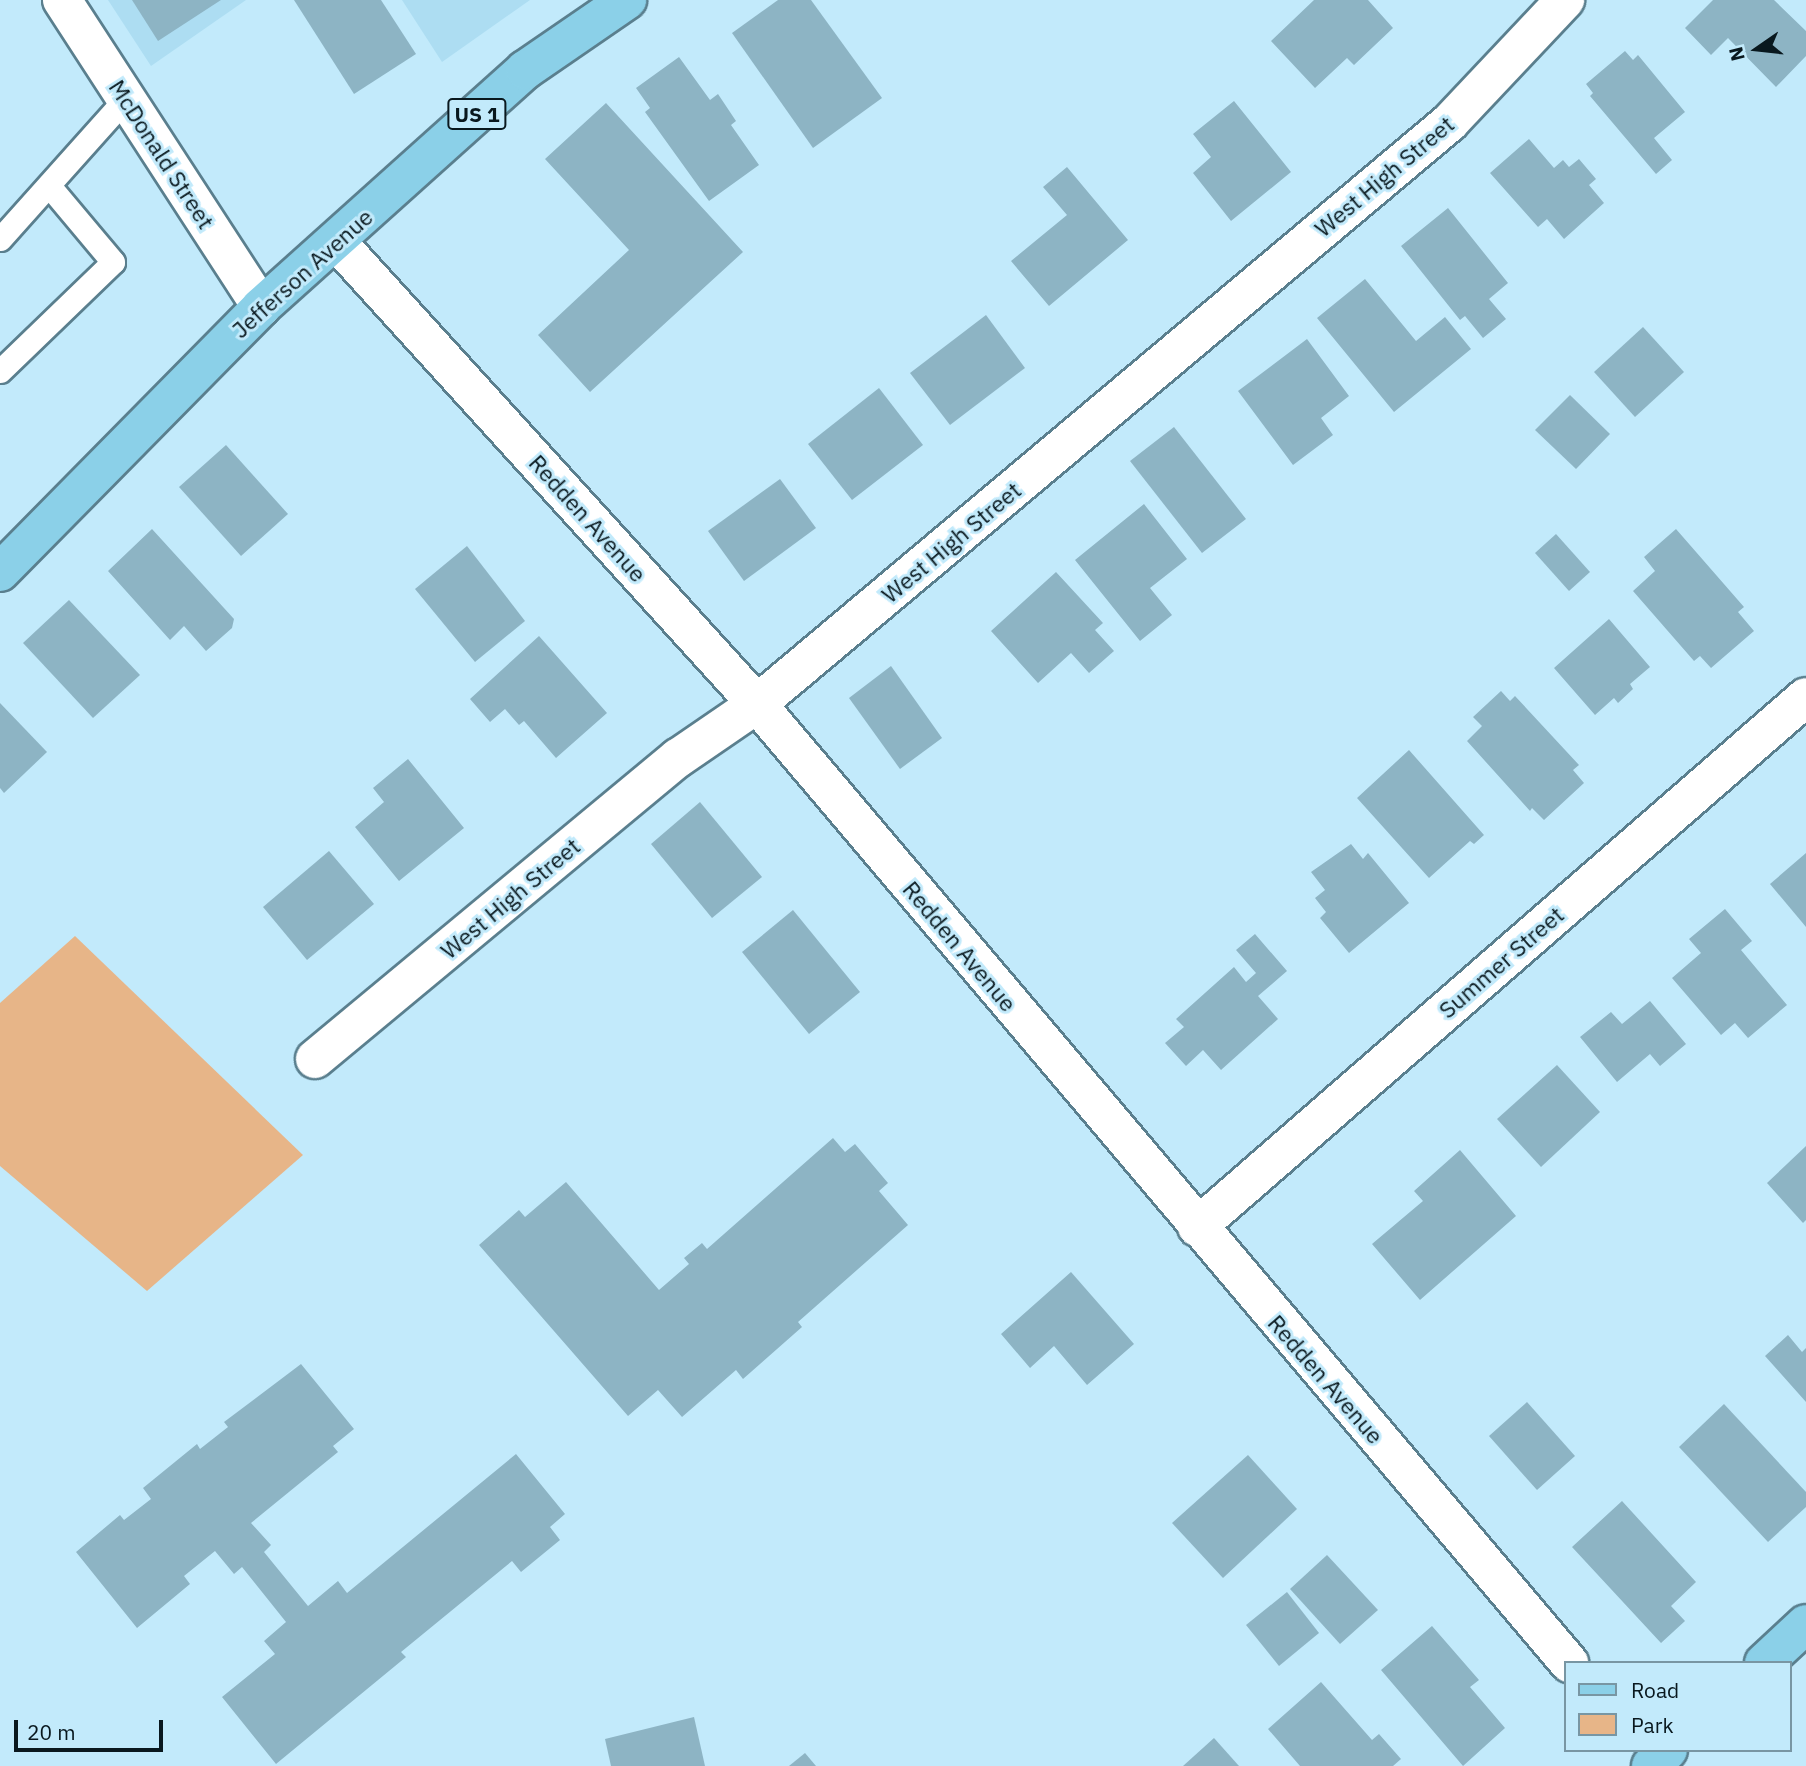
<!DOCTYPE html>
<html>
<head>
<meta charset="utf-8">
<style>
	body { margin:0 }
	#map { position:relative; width:1806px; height:1766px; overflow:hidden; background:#c2eafb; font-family:"IBM Plex Sans",sans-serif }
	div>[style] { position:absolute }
	.built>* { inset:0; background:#adddf2 }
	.green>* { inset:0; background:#e7b588 }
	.building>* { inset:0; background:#8db4c4 }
	.roads { filter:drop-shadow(2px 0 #5a7f8e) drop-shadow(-2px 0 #5a7f8e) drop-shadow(0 2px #5a7f8e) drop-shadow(0 -2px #5a7f8e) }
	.service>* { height:23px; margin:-11.5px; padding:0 11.5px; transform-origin:11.5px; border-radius:11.5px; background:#fff }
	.minor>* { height:38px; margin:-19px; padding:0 19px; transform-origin:19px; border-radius:19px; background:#fff }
	.primary>* { height:38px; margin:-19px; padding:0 19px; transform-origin:19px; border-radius:19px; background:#8bd0e8 }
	span { translate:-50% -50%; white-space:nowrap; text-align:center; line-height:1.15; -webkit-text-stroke:6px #c2eafb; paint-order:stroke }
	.shield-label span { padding:2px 5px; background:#c2eafb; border:2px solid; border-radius:5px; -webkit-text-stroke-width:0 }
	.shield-label { font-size:21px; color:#09181e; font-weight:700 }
	.street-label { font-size:23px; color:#09181e }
	.legend { position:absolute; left:1564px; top:1661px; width:228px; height:91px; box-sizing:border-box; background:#c2eafb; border:2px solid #7896a3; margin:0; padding:9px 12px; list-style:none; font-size:21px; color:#09181e }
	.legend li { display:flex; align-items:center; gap:14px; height:35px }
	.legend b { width:35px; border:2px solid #7896a3 }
	.north { position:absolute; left:1722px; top:14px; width:70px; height:70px; -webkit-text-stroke:5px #c2eafb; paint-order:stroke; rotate:256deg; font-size:19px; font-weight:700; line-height:28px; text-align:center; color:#09181e }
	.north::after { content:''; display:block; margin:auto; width:24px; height:32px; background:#09181e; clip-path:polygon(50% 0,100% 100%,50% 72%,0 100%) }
	.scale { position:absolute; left:14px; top:1720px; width:149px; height:32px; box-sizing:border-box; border:4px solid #09181e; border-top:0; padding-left:9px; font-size:21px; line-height:24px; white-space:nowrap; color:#09181e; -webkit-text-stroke:5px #c2eafb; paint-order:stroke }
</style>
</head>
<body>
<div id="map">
	<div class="built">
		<div style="clip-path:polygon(108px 0,246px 0,151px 66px)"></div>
		<div style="clip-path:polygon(402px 0,530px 0,442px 62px)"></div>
	</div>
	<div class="green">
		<div style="clip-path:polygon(75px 936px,303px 1155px,147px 1291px,0 1166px,0 1003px)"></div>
	</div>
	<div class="building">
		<div style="clip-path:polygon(132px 0,221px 0,158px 41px)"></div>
		<div style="clip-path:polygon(294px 0,381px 0,416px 54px,354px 94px)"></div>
		<div style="clip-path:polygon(778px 0,811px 0,882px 98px,813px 148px,732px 33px)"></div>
		<div style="clip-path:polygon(1314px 0,1368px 0,1393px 28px,1354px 65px,1347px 58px,1315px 88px,1271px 41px)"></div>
		<div style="clip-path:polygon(1713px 0,1774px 0,1806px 31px,1806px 56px,1776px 87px,1728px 38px,1711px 55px,1685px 28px)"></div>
		<div style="clip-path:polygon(1625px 51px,1633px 60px,1638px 55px,1685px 112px,1654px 138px,1672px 160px,1656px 174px,1590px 96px,1593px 93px,1586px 84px)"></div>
		<div style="clip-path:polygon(679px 57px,710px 100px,718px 94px,736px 121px,731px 125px,759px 165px,709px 201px,645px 112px,650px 108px,636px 88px)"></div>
		<div style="clip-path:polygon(1234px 101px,1291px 172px,1231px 221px,1193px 173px,1211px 157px,1193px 134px)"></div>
		<div style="clip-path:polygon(606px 103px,743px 252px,590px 392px,538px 335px,629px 250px,545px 159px)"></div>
		<div style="clip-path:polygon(1529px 139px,1554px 168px,1563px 160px,1569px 167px,1579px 159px,1596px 179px,1589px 185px,1604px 203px,1564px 239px,1547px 219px,1538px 227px,1490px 173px)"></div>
		<div style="clip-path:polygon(1067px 167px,1128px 240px,1049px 306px,1011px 261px,1067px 215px,1043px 187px)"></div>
		<div style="clip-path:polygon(1448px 208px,1508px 283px,1489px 299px,1506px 319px,1483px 338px,1465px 316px,1460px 320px,1401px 246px)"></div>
		<div style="clip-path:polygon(1365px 279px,1416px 341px,1445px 317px,1471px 349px,1394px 412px,1317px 318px)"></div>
		<div style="clip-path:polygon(986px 315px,1025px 368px,950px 425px,910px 373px)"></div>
		<div style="clip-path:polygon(1643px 327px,1684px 372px,1635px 417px,1594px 372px)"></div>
		<div style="clip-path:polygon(1307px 339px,1349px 396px,1321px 418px,1333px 435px,1293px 465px,1238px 391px)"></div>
		<div style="clip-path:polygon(879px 388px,923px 445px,852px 500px,808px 444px)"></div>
		<div style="clip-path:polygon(1570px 395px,1610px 434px,1576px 469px,1535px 430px)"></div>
		<div style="clip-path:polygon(1174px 427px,1246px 519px,1202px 553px,1130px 461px)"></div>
		<div style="clip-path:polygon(226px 445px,288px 514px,241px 556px,179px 487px)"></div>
		<div style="clip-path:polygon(780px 479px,816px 528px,744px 581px,708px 531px)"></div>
		<div style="clip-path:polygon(1144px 504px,1187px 559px,1150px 588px,1172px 615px,1140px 641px,1075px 560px)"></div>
		<div style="clip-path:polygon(152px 529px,234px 619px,232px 628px,206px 651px,184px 626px,170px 640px,108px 571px)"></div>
		<div style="clip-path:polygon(1676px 529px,1744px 607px,1738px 612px,1754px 631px,1711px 668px,1700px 656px,1694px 661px,1633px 591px,1655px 571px,1644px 557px)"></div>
		<div style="clip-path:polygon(1556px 534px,1590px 572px,1569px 591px,1535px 553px)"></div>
		<div style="clip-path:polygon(467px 546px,525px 621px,475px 662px,415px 589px)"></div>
		<div style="clip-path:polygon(1056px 572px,1103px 623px,1095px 630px,1114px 651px,1089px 673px,1071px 653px,1038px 683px,991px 631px)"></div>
		<div style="clip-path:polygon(69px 600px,140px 675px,93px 718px,23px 643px)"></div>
		<div style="clip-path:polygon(1609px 619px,1650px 667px,1630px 684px,1633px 689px,1618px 703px,1614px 698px,1595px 715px,1554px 668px)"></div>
		<div style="clip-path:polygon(539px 636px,607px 713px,556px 758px,524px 721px,519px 725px,505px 709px,490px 722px,470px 699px)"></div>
		<div style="clip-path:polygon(891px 666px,942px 738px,900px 769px,849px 698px)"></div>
		<div style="clip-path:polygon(1501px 691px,1510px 701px,1515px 696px,1579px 765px,1573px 770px,1584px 783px,1544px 820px,1532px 808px,1530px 811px,1467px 741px,1482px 726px,1473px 717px)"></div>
		<div style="clip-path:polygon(0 703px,47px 752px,4px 793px,0 788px)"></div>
		<div style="clip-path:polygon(1409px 750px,1484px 835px,1474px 844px,1470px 841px,1429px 878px,1357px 798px)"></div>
		<div style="clip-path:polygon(408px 759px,464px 828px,399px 881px,355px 827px,384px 802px,373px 788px)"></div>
		<div style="clip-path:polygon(700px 802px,762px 877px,712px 918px,651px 844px)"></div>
		<div style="clip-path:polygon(1351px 844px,1363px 859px,1368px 853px,1409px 903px,1349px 953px,1320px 918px,1326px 912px,1315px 898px,1325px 890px,1311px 872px)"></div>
		<div style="clip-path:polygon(329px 851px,374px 904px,307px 960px,263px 907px)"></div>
		<div style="clip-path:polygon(1806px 853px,1806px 927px,1770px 884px)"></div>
		<div style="clip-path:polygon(1725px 909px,1752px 941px,1741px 950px,1787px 1005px,1748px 1038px,1735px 1023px,1721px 1035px,1672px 978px,1701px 953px,1689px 939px)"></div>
		<div style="clip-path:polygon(793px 910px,860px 992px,809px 1034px,742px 952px)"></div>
		<div style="clip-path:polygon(1255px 934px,1287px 971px,1258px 996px,1278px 1019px,1221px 1070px,1203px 1050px,1186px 1066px,1165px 1043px,1184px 1027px,1176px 1019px,1234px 967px,1246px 982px,1256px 973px,1236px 950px)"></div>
		<div style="clip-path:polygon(1650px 1001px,1686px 1044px,1660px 1066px,1650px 1054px,1617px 1082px,1580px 1037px,1611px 1012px,1622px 1024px)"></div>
		<div style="clip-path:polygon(1557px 1065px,1600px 1112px,1541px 1167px,1497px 1119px)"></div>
		<div style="clip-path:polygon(833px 1138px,845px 1152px,855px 1144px,888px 1183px,879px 1191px,908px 1225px,798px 1322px,802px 1327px,743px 1379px,736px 1370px,682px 1417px,658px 1390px,628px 1416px,479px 1245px,519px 1210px,525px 1217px,566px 1182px,659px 1290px,689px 1264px,684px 1258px,702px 1243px,707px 1249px)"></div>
		<div style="clip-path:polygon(1806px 1146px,1806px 1220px,1803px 1223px,1767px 1183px)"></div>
		<div style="clip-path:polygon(1460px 1150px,1516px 1216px,1420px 1300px,1372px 1244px,1423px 1201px,1414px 1191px)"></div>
		<div style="clip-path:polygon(1071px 1272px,1134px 1344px,1087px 1385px,1054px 1346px,1030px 1368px,1001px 1334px)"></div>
		<div style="clip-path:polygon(1788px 1335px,1802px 1352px,1806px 1348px,1806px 1402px,1765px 1356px)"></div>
		<div style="clip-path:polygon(301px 1364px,354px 1429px,333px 1446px,338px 1452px,251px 1523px,271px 1545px,264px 1552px,308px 1606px,338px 1581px,347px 1593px,516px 1454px,565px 1514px,550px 1527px,560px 1540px,521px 1572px,512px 1561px,401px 1652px,406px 1657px,276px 1764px,222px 1697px,275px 1654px,264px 1641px,286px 1622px,242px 1567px,234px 1574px,215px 1551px,184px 1576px,190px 1584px,137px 1628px,76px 1552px,120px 1515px,124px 1520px,151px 1499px,143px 1488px,197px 1444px,200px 1449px,228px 1427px,224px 1422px)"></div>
		<div style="clip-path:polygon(1527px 1402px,1575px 1456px,1537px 1490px,1489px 1436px)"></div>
		<div style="clip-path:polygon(1724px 1404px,1806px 1492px,1806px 1507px,1768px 1542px,1679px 1447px)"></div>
		<div style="clip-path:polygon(1248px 1455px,1297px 1509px,1223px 1578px,1172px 1523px)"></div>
		<div style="clip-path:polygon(1622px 1501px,1696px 1582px,1671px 1606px,1685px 1621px,1661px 1643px,1572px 1547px)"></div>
		<div style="clip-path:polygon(1327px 1555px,1378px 1610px,1340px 1644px,1290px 1589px)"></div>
		<div style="clip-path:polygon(1287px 1592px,1319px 1633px,1279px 1666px,1246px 1625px)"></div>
		<div style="clip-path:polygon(1432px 1626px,1479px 1680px,1470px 1687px,1505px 1728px,1463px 1766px,1381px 1670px)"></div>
		<div style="clip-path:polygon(1321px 1682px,1372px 1740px,1379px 1734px,1401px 1759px,1393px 1766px,1300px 1766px,1268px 1729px)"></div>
		<div style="clip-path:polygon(694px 1717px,705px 1766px,611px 1766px,605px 1739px)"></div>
		<div style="clip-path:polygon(1214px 1738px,1239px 1766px,1183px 1766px)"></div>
		<div style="clip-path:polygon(805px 1753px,816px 1766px,789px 1766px)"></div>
	</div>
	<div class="roads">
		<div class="service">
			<div style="left:0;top:239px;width:189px;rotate:-48.2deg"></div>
			<div style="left:0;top:371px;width:157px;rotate:-44deg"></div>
			<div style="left:113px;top:262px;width:98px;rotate:-130deg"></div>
		</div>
		<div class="minor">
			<div style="left:62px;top:0;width:366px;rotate:57deg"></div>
			<div style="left:337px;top:242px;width:624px;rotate:47.73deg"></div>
			<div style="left:757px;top:704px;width:1257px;rotate:49.74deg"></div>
			<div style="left:315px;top:1059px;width:472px;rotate:-39.7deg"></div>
			<div style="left:678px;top:758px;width:96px;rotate:-34.4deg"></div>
			<div style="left:757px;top:704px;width:905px;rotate:-40.02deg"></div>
			<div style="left:1450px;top:122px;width:168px;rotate:-46.7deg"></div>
			<div style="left:1197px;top:1227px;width:807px;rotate:-41.03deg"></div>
		</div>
		<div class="primary">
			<div style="left:0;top:572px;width:372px;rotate:-45.4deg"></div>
			<div style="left:261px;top:307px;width:355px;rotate:-41.9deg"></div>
			<div style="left:525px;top:70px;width:124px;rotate:-34.5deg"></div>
			<div style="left:1764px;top:1663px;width:57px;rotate:-42.9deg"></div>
			<div style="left:1651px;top:1766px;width:23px;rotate:-43deg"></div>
		</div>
	</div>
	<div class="shield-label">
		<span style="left:477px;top:114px">US 1</span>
	</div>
	<div class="street-label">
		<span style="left:162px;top:154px;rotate:57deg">McDonald Street</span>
		<span style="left:1384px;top:176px;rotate:-40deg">West High Street</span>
		<span style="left:302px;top:273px;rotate:-42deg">Jefferson Avenue</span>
		<span style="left:588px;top:518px;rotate:48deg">Redden Avenue</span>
		<span style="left:951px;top:542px;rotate:-40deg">West High Street</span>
		<span style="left:510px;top:898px;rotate:-40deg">West High Street</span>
		<span style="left:960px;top:946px;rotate:50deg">Redden Avenue</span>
		<span style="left:1501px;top:962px;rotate:-41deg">Summer Street</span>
		<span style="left:1326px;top:1379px;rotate:49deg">Redden Avenue</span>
	</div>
	<ul class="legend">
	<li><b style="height:9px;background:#8bd0e8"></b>Road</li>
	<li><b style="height:19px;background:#e7b588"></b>Park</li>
	</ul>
	<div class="north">N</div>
	<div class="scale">20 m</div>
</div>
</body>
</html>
